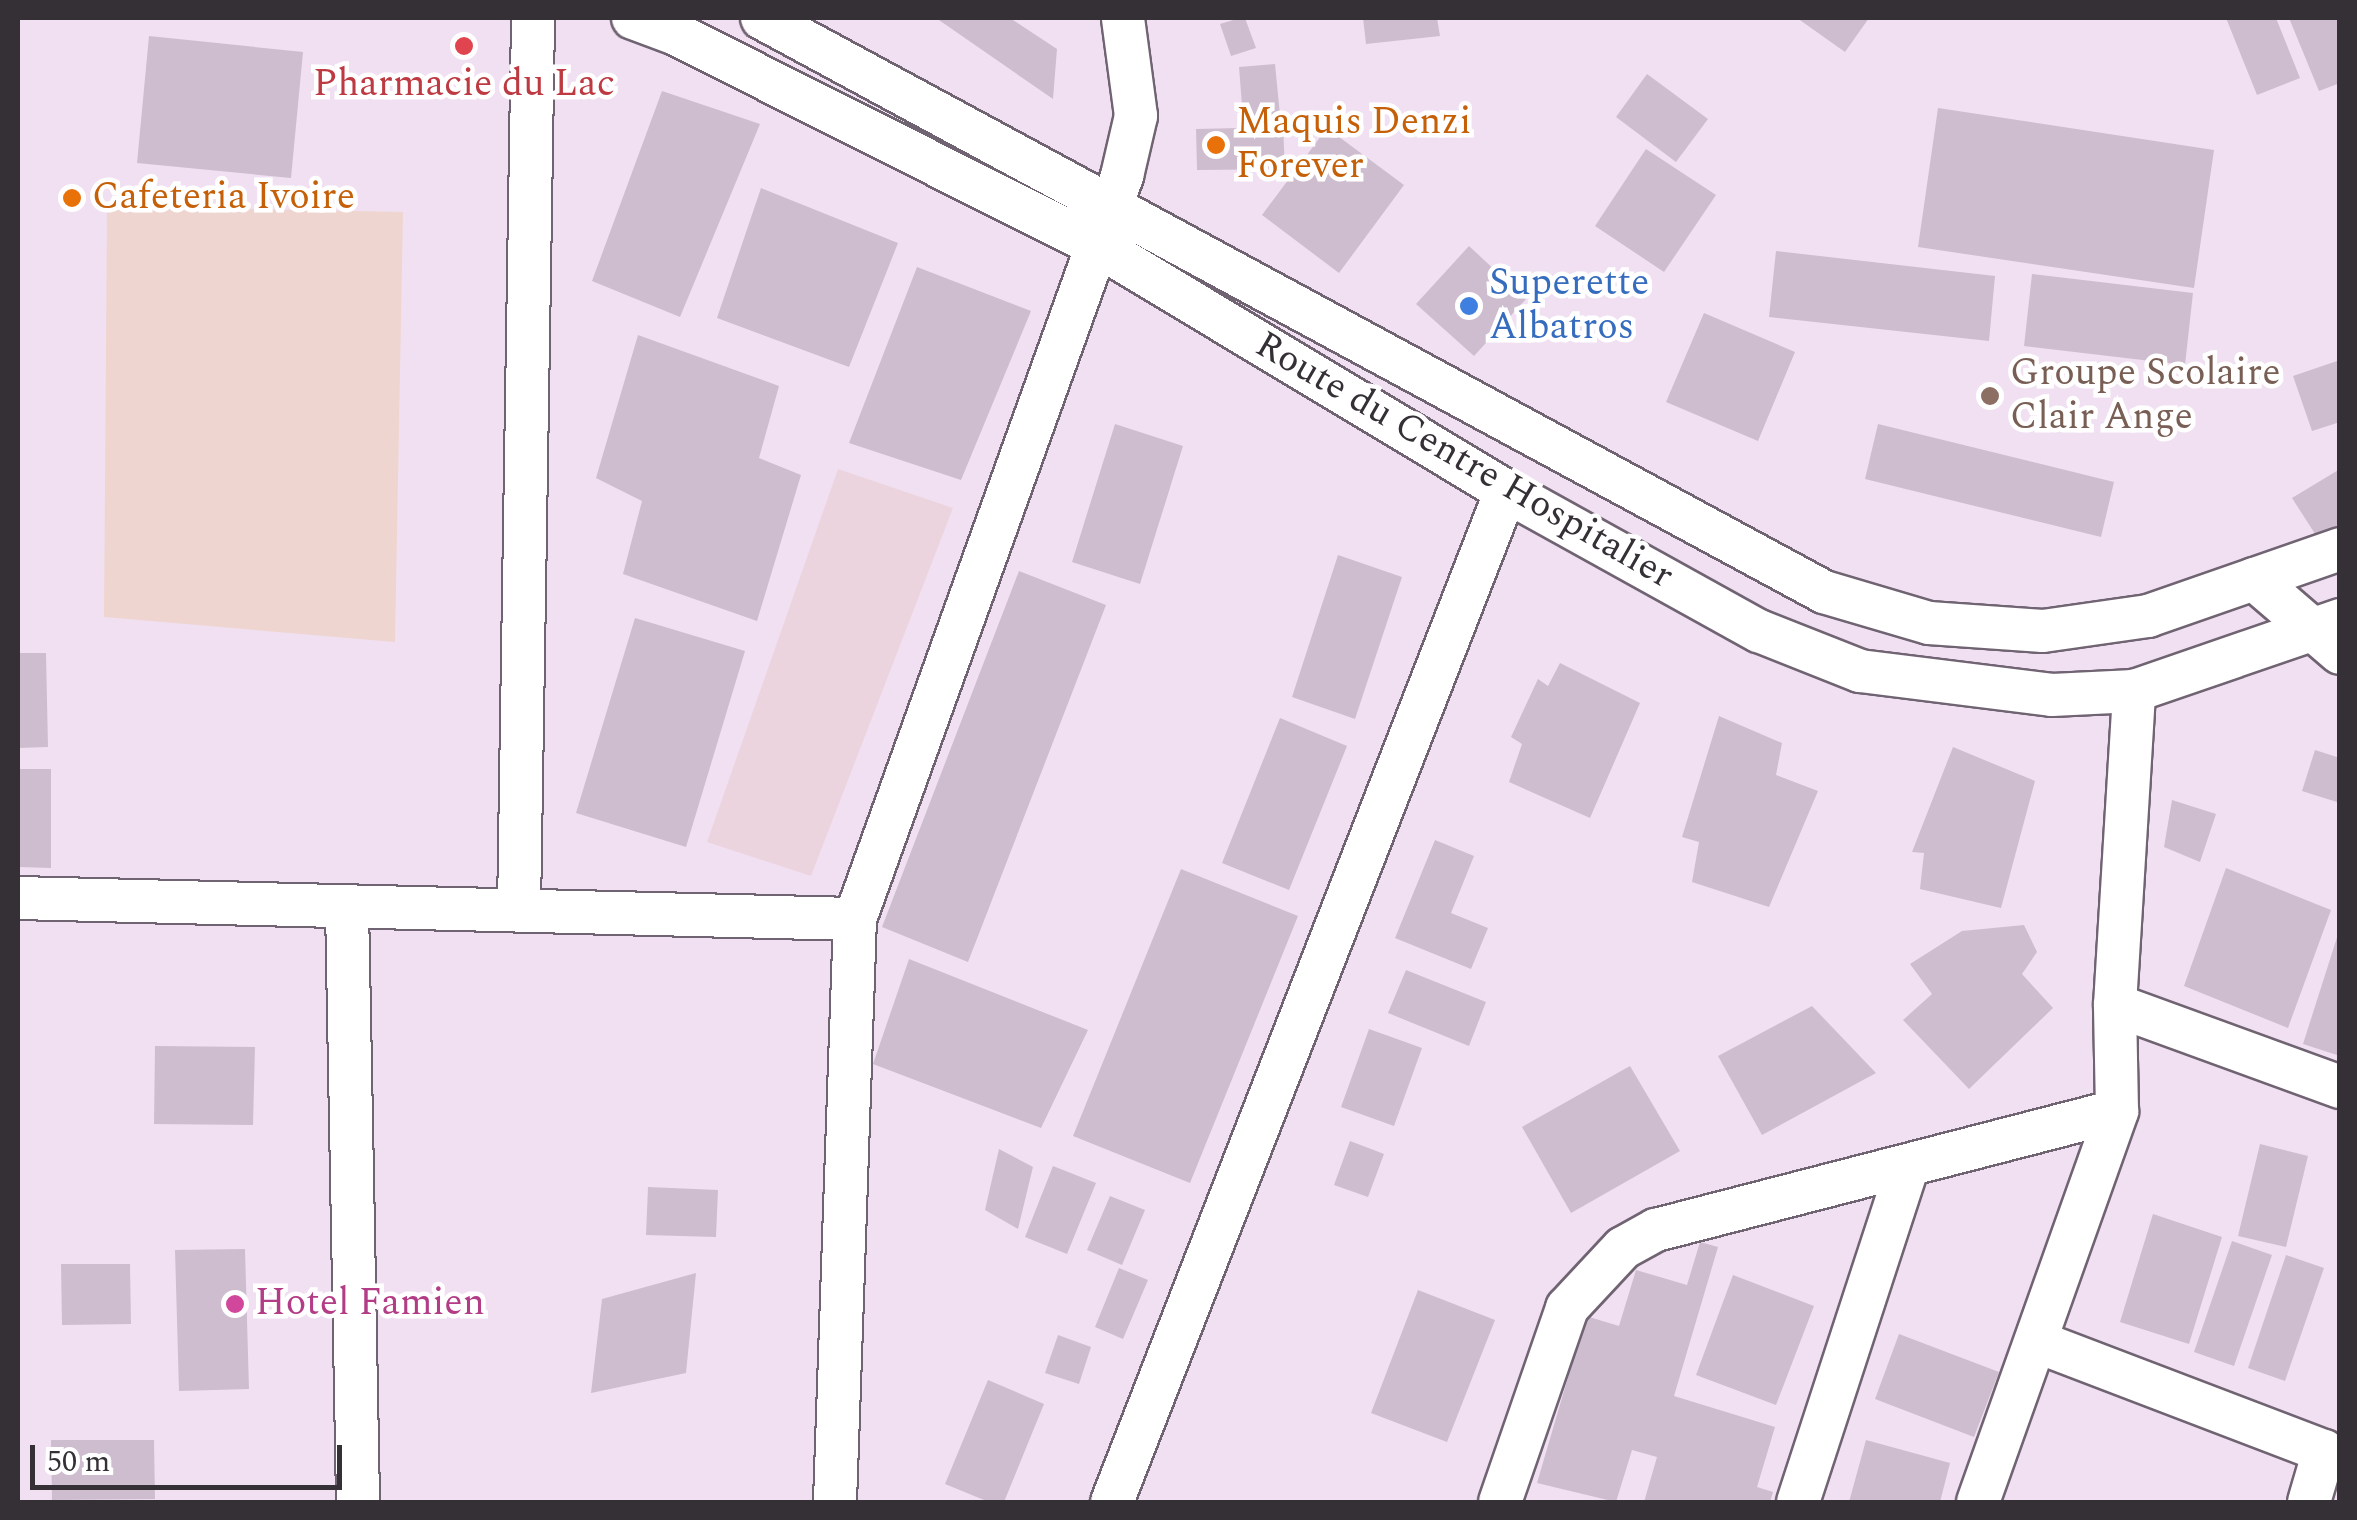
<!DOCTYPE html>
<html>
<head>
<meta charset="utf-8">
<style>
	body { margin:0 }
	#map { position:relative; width:2357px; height:1520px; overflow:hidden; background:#f0e0f2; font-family:Spectral,serif }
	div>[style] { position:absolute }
	.commercial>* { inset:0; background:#ecd4df }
	.industrial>* { inset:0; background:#efd5d0 }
	.building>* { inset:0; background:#cdbdcf }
	.roads { filter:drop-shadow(2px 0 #706372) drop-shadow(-2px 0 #706372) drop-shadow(0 2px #706372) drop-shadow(0 -2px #706372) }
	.minor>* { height:42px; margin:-21px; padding:0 21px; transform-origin:21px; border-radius:21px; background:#fff }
	.dots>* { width:28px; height:28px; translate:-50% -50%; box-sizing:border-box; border:5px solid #fff; border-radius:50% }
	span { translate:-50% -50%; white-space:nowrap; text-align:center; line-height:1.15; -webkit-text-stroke:9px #fff; paint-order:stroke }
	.health-label { font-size:38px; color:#be3a42 }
	.food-label { font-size:38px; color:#c56008 }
	.left { translate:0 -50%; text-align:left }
	.shop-label { font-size:38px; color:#366cbe }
	.education-label { font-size:38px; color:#785e54 }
	.street-label { font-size:38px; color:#352f36 }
	.hotel-label { font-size:38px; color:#b23c85 }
	.frame { position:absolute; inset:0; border:20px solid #352f36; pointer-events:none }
	.scale { position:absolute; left:30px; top:1445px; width:312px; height:45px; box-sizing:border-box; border:5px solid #352f36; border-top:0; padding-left:12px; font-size:30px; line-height:35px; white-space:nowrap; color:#352f36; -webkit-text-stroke:8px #fff; paint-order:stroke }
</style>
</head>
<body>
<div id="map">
	<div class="commercial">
		<div style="clip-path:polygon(838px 469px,953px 508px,811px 876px,707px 842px)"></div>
	</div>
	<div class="industrial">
		<div style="clip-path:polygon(107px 206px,403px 212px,395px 642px,104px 617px)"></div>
	</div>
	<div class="building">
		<div style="clip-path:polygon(936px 18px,1010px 18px,1057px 49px,1053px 99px)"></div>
		<div style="clip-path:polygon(1240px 18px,1245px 18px,1256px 48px,1231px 56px,1220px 24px)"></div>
		<div style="clip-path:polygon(1363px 18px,1437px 18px,1440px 36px,1366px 44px)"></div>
		<div style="clip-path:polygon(1797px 18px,1869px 18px,1845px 52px)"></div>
		<div style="clip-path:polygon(2226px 18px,2276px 18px,2300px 78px,2257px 95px)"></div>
		<div style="clip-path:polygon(2289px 18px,2340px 18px,2340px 83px,2319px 91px)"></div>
		<div style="clip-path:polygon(149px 36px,303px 52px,291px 178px,137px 163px)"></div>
		<div style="clip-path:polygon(1275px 64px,1280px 115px,1243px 118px,1239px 67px)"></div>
		<div style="clip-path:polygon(1647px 74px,1708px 119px,1676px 162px,1616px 117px)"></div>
		<div style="clip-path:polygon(662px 91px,760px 124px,680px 317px,592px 281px)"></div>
		<div style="clip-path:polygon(1938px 108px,2214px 150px,2194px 288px,1918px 247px)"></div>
		<div style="clip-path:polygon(1283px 127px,1285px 169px,1197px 170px,1196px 129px)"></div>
		<div style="clip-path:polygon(1327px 128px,1404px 185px,1339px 273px,1262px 215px)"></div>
		<div style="clip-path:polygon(1646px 149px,1716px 195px,1664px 272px,1595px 226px)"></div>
		<div style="clip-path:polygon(761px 188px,898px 243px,849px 367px,717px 318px)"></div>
		<div style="clip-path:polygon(1469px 246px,1526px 299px,1474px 356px,1416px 304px)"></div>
		<div style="clip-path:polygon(1776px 251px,1995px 276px,1989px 341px,1769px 317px)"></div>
		<div style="clip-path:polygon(917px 267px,1031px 311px,961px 480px,849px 443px)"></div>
		<div style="clip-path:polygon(2032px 274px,2193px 293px,2185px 365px,2024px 346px)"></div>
		<div style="clip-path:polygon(1704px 313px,1795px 352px,1758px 441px,1666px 402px)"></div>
		<div style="clip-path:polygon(638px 335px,779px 386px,759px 458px,801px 475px,757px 621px,623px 574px,642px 501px,596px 478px)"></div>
		<div style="clip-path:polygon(2340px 360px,2340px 422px,2312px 431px,2293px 376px)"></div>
		<div style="clip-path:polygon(1115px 424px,1183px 446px,1140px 584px,1072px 562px)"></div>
		<div style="clip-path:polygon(1878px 424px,2114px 482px,2101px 537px,1865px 479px)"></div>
		<div style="clip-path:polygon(2340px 469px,2340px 528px,2319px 540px,2292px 498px)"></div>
		<div style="clip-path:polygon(1338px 555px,1402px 577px,1355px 719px,1292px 697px)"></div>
		<div style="clip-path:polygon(1019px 571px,1106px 605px,968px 962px,882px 927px)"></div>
		<div style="clip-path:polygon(635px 618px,745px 651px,686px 847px,576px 813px)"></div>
		<div style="clip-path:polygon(18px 653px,46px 653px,48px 747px,18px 748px)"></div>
		<div style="clip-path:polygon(1560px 663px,1640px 703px,1590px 818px,1509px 782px,1522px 744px,1511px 737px,1538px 679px,1548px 686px)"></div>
		<div style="clip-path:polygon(1719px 716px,1782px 743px,1776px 775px,1818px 791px,1769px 907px,1692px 882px,1699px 842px,1682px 837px)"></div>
		<div style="clip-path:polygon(1280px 718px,1347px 746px,1289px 890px,1222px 863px)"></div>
		<div style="clip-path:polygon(1953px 747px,2035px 781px,2001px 908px,1920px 889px,1924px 853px,1912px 852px)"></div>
		<div style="clip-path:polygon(2315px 750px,2340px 758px,2340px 803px,2302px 791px)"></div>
		<div style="clip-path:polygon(18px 769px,51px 769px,51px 868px,18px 867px)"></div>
		<div style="clip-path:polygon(2172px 800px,2216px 814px,2200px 862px,2164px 847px)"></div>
		<div style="clip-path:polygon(1435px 840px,1474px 856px,1451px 913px,1488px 928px,1471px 969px,1395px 938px)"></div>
		<div style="clip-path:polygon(2226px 868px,2331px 910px,2288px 1028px,2184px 986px)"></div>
		<div style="clip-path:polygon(1181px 869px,1298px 916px,1190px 1183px,1073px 1136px)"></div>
		<div style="clip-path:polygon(2024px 925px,2037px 952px,2022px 974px,2053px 1008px,1969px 1089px,1903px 1020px,1932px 994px,1910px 964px,1962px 931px)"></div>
		<div style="clip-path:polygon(2340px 928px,2340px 1056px,2303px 1044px)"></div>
		<div style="clip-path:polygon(909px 959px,1088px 1030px,1041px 1128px,873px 1064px)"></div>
		<div style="clip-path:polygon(1406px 970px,1486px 1002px,1469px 1046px,1388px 1013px)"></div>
		<div style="clip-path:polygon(1812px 1006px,1876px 1073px,1762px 1135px,1718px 1056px)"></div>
		<div style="clip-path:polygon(1369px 1029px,1422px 1048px,1394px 1126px,1341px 1107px)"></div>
		<div style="clip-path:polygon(155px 1046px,255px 1047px,253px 1125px,154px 1124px)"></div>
		<div style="clip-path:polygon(1630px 1066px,1680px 1151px,1571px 1213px,1522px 1127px)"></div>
		<div style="clip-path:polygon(1350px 1141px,1384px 1154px,1368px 1197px,1334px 1185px)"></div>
		<div style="clip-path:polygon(2260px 1144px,2308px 1156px,2286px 1247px,2238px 1236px)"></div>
		<div style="clip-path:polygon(999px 1149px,1033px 1167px,1018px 1229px,985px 1210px)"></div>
		<div style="clip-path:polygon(1053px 1166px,1096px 1183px,1067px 1254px,1025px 1237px)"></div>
		<div style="clip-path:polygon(648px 1187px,718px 1190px,716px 1237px,646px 1235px)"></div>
		<div style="clip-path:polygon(1110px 1196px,1145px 1210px,1122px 1265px,1087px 1250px)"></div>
		<div style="clip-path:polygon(2153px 1214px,2222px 1237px,2189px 1344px,2120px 1322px)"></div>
		<div style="clip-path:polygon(2232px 1241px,2272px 1255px,2234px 1366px,2194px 1352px)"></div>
		<div style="clip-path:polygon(1700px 1242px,1718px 1247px,1674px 1396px,1775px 1427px,1757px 1487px,1773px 1492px,1770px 1502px,1644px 1502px,1657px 1457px,1632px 1450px,1616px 1502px,1537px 1483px,1586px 1316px,1619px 1326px,1636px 1270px,1687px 1285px)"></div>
		<div style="clip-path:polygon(245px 1249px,249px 1389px,179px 1391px,175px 1250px)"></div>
		<div style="clip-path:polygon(2286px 1255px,2324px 1268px,2285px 1381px,2248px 1368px)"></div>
		<div style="clip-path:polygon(61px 1264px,130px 1264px,131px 1324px,62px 1325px)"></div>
		<div style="clip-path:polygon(1119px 1268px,1148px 1280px,1123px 1339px,1095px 1327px)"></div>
		<div style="clip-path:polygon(696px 1273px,686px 1373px,591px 1393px,602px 1299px)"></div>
		<div style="clip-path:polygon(1733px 1275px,1814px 1306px,1776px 1405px,1696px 1375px)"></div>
		<div style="clip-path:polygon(1418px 1290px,1495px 1320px,1447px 1442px,1371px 1413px)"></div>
		<div style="clip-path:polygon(1899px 1334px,1999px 1372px,1974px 1437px,1875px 1399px)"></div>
		<div style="clip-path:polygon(1058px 1335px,1091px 1347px,1079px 1384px,1045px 1373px)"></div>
		<div style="clip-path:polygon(988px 1380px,1044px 1404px,1004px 1502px,989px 1502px,945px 1484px)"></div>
		<div style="clip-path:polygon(51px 1440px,154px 1440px,155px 1499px,52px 1500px)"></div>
		<div style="clip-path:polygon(1866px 1440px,1950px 1463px,1940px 1502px,1849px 1502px)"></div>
	</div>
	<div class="roads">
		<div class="minor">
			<div style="left:633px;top:18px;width:46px;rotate:20.4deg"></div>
			<div style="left:676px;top:34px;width:472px;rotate:26.7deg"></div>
			<div style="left:1098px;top:246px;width:476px;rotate:31deg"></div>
			<div style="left:1506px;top:491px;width:289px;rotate:29deg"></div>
			<div style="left:1759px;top:631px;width:109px;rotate:21.6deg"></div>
			<div style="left:1860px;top:671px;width:193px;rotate:7.1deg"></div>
			<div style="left:2052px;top:695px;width:82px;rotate:-2.8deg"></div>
			<div style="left:2134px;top:691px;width:218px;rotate:-19deg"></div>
			<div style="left:762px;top:18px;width:1207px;rotate:28.39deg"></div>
			<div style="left:1824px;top:592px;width:109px;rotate:16.4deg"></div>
			<div style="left:1929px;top:623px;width:114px;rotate:4deg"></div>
			<div style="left:2043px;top:631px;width:106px;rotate:-8.1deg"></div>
			<div style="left:2148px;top:616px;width:203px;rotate:-19.2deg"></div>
			<div style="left:2254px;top:579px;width:113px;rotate:40.7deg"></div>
			<div style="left:18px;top:898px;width:837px;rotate:1.44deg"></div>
			<div style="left:347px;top:906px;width:596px;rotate:88.94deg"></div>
			<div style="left:519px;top:910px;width:892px;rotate:-89.1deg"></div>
			<div style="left:2115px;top:1005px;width:239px;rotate:20deg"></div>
			<div style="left:2038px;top:1342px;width:306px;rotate:20.9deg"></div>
			<div style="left:2324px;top:1451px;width:53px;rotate:106.4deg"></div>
			<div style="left:835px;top:1502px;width:583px;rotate:-88.04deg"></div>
			<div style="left:855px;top:919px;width:790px;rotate:-70.23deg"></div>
			<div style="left:1122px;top:176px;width:62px;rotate:-76.9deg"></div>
			<div style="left:1136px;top:116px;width:99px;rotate:-97.6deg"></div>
			<div style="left:1112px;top:1502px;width:1085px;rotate:-68.71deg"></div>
			<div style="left:1500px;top:1502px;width:205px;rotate:-70.9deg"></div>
			<div style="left:1567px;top:1308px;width:82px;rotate:-47deg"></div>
			<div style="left:1623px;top:1248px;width:38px;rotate:-29deg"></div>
			<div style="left:1656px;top:1230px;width:476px;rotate:-14.5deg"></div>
			<div style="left:1798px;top:1502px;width:354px;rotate:-71.9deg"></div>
			<div style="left:1978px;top:1502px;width:415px;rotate:-70.4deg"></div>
			<div style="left:2117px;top:1111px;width:106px;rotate:-91.1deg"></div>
			<div style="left:2115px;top:1005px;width:315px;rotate:-86.5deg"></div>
		</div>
	</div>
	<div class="dots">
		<div style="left:464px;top:46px;background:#e0444e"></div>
		<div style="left:1216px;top:145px;background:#e8710a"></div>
		<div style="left:72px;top:198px;background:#e8710a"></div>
		<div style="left:1469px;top:306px;background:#3f7fe0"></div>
		<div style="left:1990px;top:396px;background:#8d6e63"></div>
		<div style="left:235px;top:1304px;background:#d1479c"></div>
	</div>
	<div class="health-label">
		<span style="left:464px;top:85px">Pharmacie du Lac</span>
	</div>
	<div class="food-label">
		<span class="left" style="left:1236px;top:145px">Maquis Denzi<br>Forever</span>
		<span class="left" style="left:92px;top:198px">Cafeteria Ivoire</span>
	</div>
	<div class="shop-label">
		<span class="left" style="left:1489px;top:306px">Superette<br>Albatros</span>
	</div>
	<div class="education-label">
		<span class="left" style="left:2010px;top:396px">Groupe Scolaire<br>Clair Ange</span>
	</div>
	<div class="street-label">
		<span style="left:1464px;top:461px;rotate:30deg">Route du Centre Hospitalier</span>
	</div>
	<div class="hotel-label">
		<span class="left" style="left:255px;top:1304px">Hotel Famien</span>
	</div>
	<div class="frame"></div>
	<div class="scale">50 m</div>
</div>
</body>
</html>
